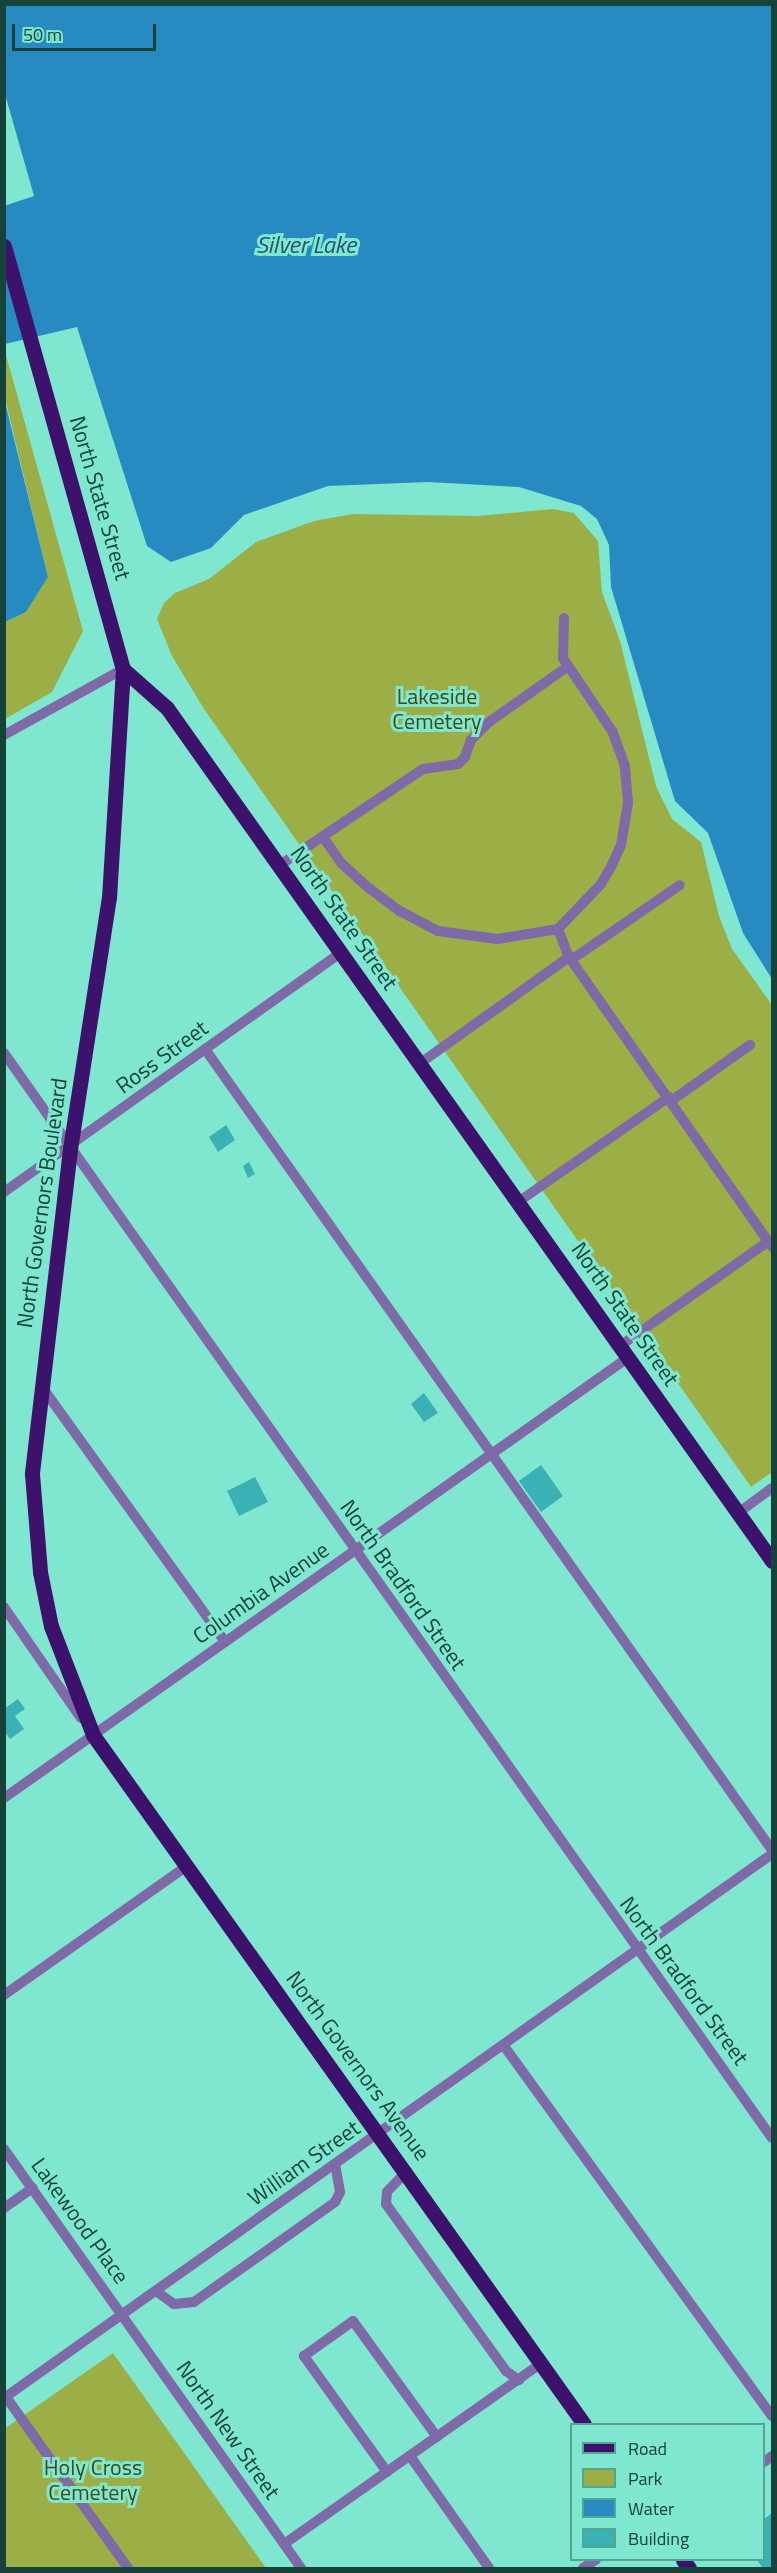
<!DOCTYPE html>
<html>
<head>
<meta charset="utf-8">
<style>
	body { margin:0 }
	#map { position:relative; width:777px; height:2573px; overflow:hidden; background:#7fe7d0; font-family:"Titillium Web",sans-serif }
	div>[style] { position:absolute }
	.green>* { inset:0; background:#9cae46 }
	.water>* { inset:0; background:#278bc1 }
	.building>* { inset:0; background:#3ab1b4 }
	.minor>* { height:10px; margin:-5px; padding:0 5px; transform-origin:5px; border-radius:5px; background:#7e6aa7 }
	.major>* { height:15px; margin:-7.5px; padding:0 7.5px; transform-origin:7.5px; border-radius:7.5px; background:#3c126d }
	span { translate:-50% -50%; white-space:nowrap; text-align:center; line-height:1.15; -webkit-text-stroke:6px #7fe7d0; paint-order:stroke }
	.street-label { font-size:22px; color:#154239 }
	.park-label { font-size:22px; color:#404917 }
	.water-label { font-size:24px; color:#205270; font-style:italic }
	.frame { position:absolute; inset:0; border:6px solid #154239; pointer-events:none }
	.legend { position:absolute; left:570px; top:2423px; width:195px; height:138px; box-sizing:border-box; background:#7fe7d0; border:2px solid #55a594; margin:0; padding:8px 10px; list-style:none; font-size:18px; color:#154239 }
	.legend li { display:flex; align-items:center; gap:12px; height:30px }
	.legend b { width:30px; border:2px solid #55a594 }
	.scale { position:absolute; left:12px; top:24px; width:144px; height:27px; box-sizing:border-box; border:3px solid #154239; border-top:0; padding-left:8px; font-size:18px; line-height:21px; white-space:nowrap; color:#154239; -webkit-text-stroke:4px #7fe7d0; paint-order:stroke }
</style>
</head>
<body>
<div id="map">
	<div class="green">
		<div style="clip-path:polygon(4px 348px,83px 631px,52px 692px,5px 719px,5px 622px,26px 612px,48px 577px,5px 398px)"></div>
		<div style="clip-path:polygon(553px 509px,574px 513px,598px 541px,602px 592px,620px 641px,656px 786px,672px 819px,701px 842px,719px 916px,732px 949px,772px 1005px,772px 1472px,751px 1487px,204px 709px,172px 656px,157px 619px,164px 603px,175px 593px,209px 579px,256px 542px,314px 521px,353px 514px,477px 516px)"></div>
		<div style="clip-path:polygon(113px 2353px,266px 2568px,5px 2568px,4px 2429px)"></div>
	</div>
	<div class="water">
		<div style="clip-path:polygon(5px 5px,772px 5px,772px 979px,743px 933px,708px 833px,675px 801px,611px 587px,609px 545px,597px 519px,581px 506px,519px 487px,428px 482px,328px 486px,244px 515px,211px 548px,171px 562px,147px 546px,77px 327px,5px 344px,4px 206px,34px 196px,5px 94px)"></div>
		<div style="clip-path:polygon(4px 398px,48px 577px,26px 612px,5px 622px)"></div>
	</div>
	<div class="building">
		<div style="clip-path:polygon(226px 1125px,235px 1140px,218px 1152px,209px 1137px)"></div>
		<div style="clip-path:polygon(249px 1162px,255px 1174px,248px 1178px,243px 1166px)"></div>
		<div style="clip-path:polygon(424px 1393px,438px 1413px,424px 1422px,411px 1404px)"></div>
		<div style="clip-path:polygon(541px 1465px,563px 1496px,541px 1512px,519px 1481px)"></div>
		<div style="clip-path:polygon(255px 1477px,268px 1502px,239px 1516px,227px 1491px)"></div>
		<div style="clip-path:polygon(18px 1699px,25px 1709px,15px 1716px,24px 1729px,10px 1739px,4px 1731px,4px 1709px)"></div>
		<div style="clip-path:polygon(772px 2513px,772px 2568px,763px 2568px,757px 2560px,764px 2560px,764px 2519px)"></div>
	</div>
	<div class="minor">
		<div style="left:4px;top:735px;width:136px;rotate:-29deg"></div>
		<div style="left:323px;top:837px;width:32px;rotate:55deg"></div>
		<div style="left:341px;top:863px;width:38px;rotate:42deg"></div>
		<div style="left:369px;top:888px;width:39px;rotate:37deg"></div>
		<div style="left:400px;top:911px;width:43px;rotate:27.8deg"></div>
		<div style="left:438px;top:931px;width:60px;rotate:7.7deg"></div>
		<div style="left:497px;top:939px;width:62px;rotate:-9.3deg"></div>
		<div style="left:558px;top:929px;width:62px;rotate:-46.3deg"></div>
		<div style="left:601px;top:884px;width:22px;rotate:-60deg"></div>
		<div style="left:612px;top:865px;width:22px;rotate:-66deg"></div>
		<div style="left:621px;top:845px;width:43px;rotate:-80.5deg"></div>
		<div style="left:628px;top:803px;width:37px;rotate:-95deg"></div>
		<div style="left:625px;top:766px;width:37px;rotate:-110deg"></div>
		<div style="left:612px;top:731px;width:88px;rotate:-123.9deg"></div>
		<div style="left:563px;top:658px;width:40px;rotate:-88.6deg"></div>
		<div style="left:280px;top:865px;width:172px;rotate:-33.9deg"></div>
		<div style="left:423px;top:769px;width:35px;rotate:-8deg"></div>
		<div style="left:458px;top:764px;width:10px;rotate:-45deg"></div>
		<div style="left:465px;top:757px;width:18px;rotate:-71deg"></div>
		<div style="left:471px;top:740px;width:25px;rotate:-45deg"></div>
		<div style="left:489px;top:722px;width:95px;rotate:-35.2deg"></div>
		<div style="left:558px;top:929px;width:30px;rotate:69deg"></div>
		<div style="left:569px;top:957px;width:354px;rotate:55deg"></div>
		<div style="left:571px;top:960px;width:132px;rotate:-34.5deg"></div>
		<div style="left:205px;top:1049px;width:981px;rotate:54.71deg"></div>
		<div style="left:4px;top:1053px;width:1329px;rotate:54.71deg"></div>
		<div style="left:419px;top:1064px;width:184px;rotate:-35.5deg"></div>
		<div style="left:671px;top:1101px;width:97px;rotate:-35.3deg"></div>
		<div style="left:4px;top:1192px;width:415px;rotate:-35.4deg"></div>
		<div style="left:518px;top:1202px;width:184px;rotate:-34.8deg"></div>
		<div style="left:620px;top:1346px;width:182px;rotate:-35.2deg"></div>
		<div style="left:42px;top:1387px;width:314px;rotate:54.3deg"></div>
		<div style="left:738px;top:1513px;width:42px;rotate:-36.3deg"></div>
		<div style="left:4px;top:1607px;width:135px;rotate:55.3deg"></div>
		<div style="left:4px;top:1798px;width:765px;rotate:-35.21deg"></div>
		<div style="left:4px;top:1995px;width:224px;rotate:-35.2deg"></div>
		<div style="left:504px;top:2046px;width:457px;rotate:54.1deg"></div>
		<div style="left:4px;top:2149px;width:514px;rotate:54.67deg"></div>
		<div style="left:407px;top:2171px;width:29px;rotate:134deg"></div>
		<div style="left:387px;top:2192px;width:12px;rotate:95deg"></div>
		<div style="left:386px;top:2204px;width:206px;rotate:54.3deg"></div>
		<div style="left:506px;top:2371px;width:16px;rotate:35deg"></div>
		<div style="left:4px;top:2208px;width:35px;rotate:-35deg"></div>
		<div style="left:156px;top:2291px;width:22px;rotate:36deg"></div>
		<div style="left:174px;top:2304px;width:20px;rotate:-6deg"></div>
		<div style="left:194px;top:2302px;width:173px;rotate:-35.3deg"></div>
		<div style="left:335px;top:2202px;width:11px;rotate:-63deg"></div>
		<div style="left:340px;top:2192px;width:27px;rotate:-100deg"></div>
		<div style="left:6px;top:2397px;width:210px;rotate:54.5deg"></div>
		<div style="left:4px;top:2398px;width:941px;rotate:-35.31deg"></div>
		<div style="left:410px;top:2456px;width:137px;rotate:54.8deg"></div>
		<div style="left:764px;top:2462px;width:10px;rotate:-37deg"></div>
		<div style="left:387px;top:2472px;width:143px;rotate:-125.6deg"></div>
		<div style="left:304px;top:2356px;width:60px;rotate:-35.5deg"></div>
		<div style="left:353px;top:2321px;width:143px;rotate:54.1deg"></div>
		<div style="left:284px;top:2544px;width:313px;rotate:-35.1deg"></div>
		<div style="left:583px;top:2568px;width:15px;rotate:-32deg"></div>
	</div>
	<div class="major">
		<div style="left:4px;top:246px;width:439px;rotate:74.3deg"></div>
		<div style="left:123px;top:669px;width:59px;rotate:41.6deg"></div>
		<div style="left:167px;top:708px;width:1046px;rotate:54.65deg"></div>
		<div style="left:123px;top:669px;width:228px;rotate:93.5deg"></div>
		<div style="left:109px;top:897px;width:255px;rotate:98.8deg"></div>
		<div style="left:70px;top:1149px;width:327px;rotate:96.7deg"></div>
		<div style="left:32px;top:1474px;width:98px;rotate:85.3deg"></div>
		<div style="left:40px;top:1572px;width:55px;rotate:78.5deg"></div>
		<div style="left:51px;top:1626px;width:117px;rotate:68.9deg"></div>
		<div style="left:93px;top:1735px;width:846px;rotate:54.53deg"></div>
		<div style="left:683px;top:2560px;width:10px;rotate:53deg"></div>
	</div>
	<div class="street-label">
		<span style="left:100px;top:498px;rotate:74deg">North State Street</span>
		<span style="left:344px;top:918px;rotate:55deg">North State Street</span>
		<span style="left:162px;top:1057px;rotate:-36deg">Ross Street</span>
		<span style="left:42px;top:1203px;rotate:-82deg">North Governors Boulevard</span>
		<span style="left:625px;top:1314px;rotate:55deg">North State Street</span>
		<span style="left:403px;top:1585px;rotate:55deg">North Bradford Street</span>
		<span style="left:261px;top:1593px;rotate:-35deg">Columbia Avenue</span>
		<span style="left:684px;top:1981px;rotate:54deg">North Bradford Street</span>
		<span style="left:358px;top:2066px;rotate:54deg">North Governors Avenue</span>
		<span style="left:304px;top:2163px;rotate:-35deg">William Street</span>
		<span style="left:80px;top:2221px;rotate:54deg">Lakewood Place</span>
		<span style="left:228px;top:2430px;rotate:55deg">North New Street</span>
	</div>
	<div class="park-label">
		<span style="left:437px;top:709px">Lakeside<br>Cemetery</span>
		<span style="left:93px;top:2480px">Holy Cross<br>Cemetery</span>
	</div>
	<div class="water-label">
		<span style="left:306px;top:245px">Silver Lake</span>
	</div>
	<div class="frame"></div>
	<ul class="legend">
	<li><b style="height:8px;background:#3c126d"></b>Road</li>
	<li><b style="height:16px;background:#9cae46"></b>Park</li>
	<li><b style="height:16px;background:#278bc1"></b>Water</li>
	<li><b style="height:16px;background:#3ab1b4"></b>Building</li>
	</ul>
	<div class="scale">50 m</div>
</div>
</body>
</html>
